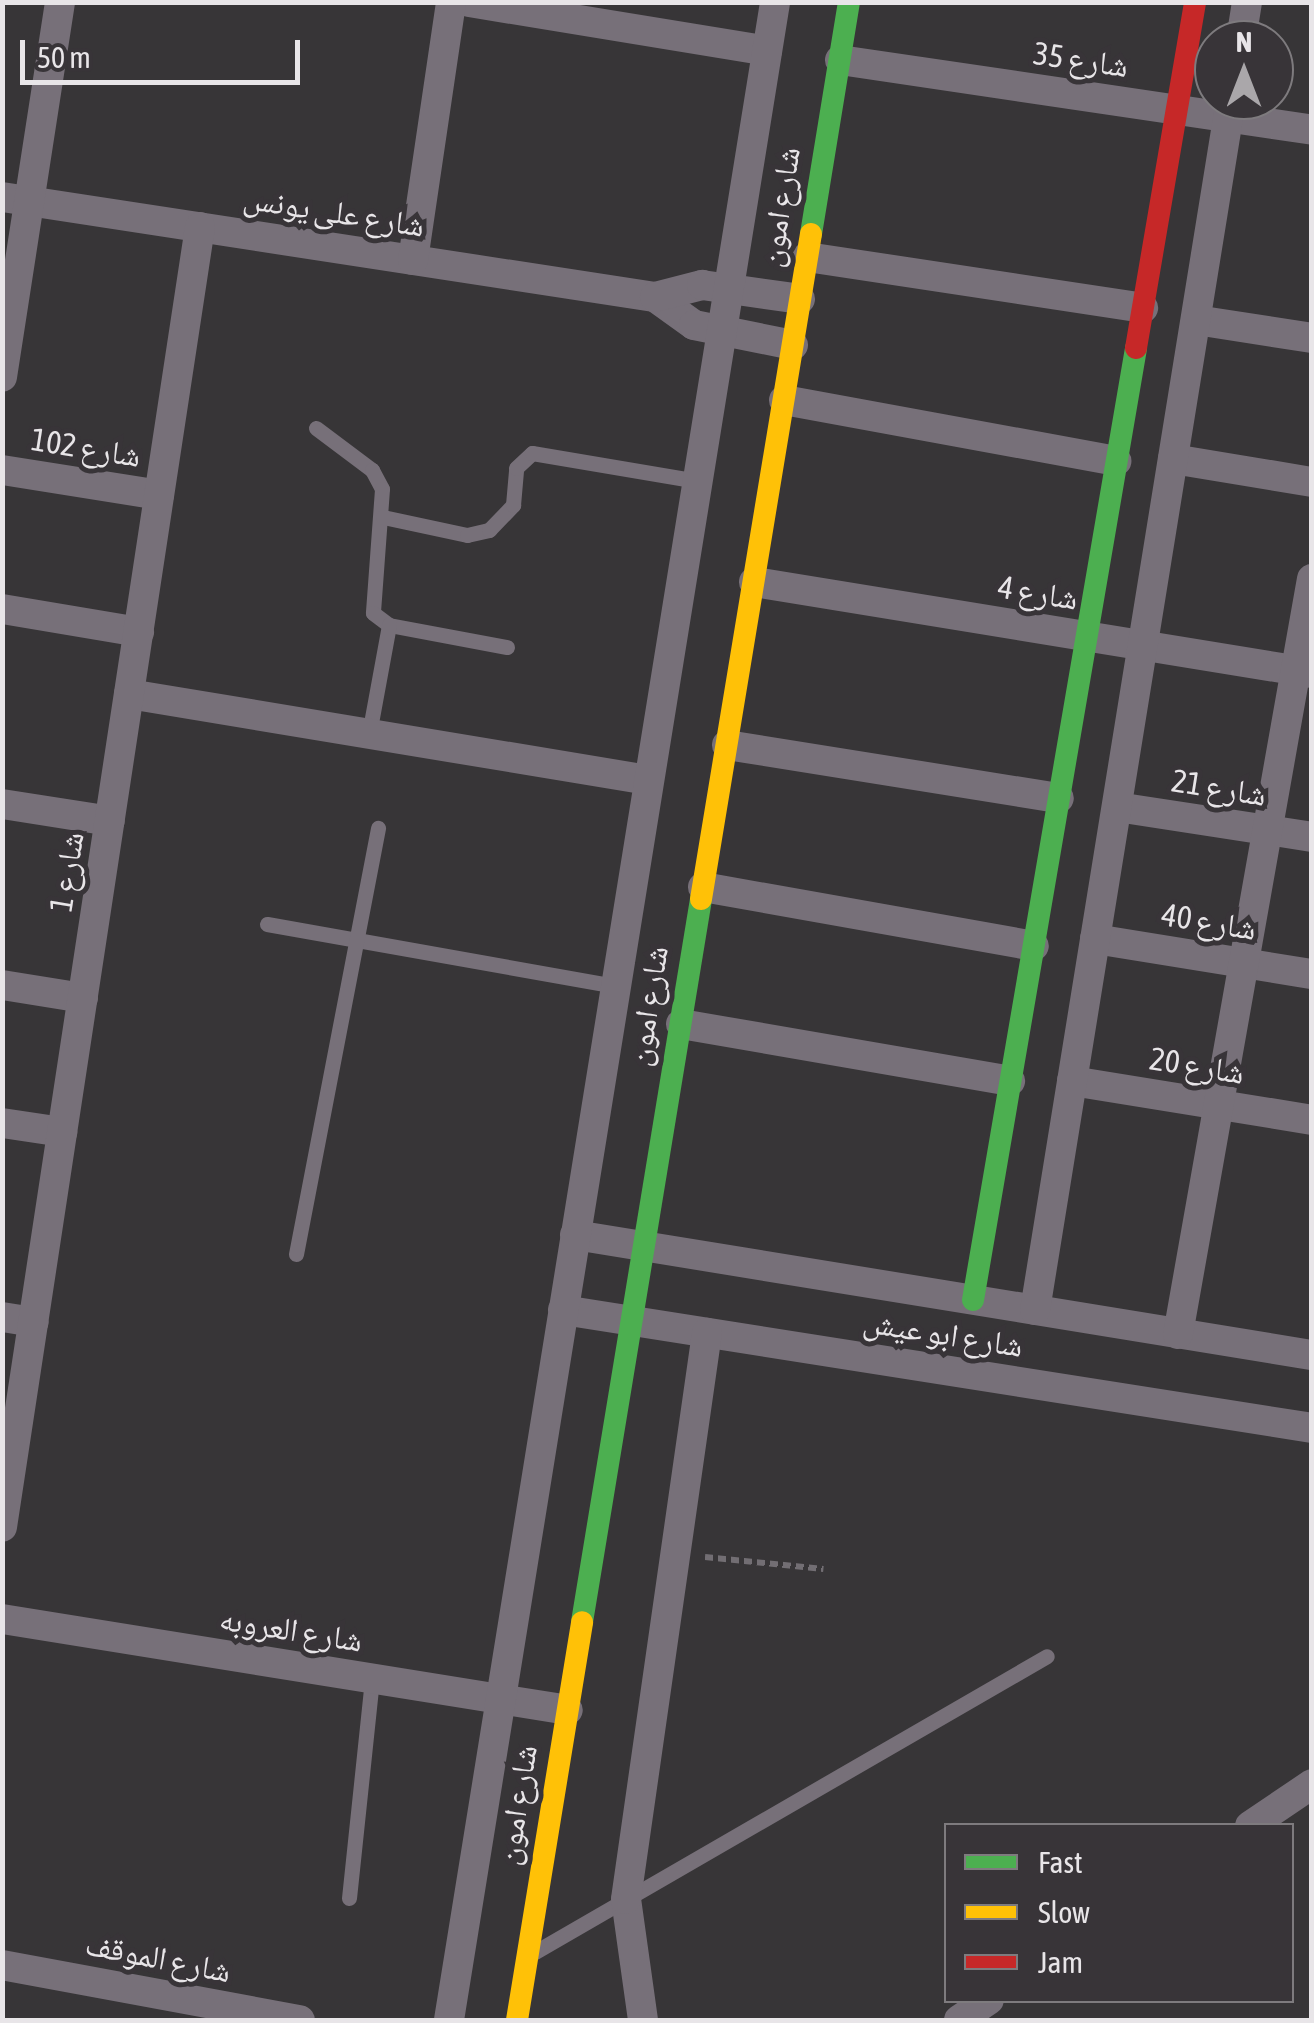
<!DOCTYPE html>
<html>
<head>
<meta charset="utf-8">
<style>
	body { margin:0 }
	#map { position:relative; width:1314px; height:2023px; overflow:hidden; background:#373537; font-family:"Asap Condensed","Noto Naskh Arabic",sans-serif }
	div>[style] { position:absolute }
	.path>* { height:6px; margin-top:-3px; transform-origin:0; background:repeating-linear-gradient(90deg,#726e73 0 8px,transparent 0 13px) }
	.lane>* { height:15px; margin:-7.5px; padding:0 7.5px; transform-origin:7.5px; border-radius:7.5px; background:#777079 }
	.street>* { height:30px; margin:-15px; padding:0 15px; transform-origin:15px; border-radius:15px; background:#777079 }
	.fast>* { height:22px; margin:-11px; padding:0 11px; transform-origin:11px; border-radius:11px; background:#4caf50 }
	.slow>* { height:22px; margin:-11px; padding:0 11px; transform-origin:11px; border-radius:11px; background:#ffc107 }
	.jam>* { height:22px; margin:-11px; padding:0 11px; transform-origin:11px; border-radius:11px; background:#c62828 }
	span { translate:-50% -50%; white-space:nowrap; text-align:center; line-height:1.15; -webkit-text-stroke:10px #383438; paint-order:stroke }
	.street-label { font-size:32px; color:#e8e5e8 }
	.frame { position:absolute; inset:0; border:5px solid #e8e5e8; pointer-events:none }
	.legend { position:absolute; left:944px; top:1823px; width:350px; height:180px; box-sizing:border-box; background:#383438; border:2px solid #7e7b7e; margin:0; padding:12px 18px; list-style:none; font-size:30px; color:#e8e5e8 }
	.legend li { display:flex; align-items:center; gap:20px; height:50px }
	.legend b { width:50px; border:2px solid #7e7b7e }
	.north { position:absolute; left:1194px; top:20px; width:100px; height:100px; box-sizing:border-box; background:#383438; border:2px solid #7e7b7e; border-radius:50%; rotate:0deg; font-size:28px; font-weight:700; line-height:40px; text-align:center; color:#e8e5e8 }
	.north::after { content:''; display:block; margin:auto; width:35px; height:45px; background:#aaa7aa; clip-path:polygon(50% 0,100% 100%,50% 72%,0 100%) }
	.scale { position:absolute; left:20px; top:40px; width:280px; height:45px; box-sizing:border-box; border:5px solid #e8e5e8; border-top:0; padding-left:12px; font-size:30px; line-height:35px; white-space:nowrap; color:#e8e5e8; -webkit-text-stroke:8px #383438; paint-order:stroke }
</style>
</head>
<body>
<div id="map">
	<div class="path">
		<div style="left:705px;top:1557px;width:119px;rotate:5.8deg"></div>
	</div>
	<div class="lane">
		<div style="left:316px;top:428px;width:70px;rotate:36.9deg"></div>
		<div style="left:372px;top:470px;width:21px;rotate:62deg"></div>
		<div style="left:382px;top:489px;width:124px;rotate:94.2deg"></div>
		<div style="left:373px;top:613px;width:20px;rotate:37deg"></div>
		<div style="left:389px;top:625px;width:120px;rotate:10.6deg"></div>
		<div style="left:383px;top:517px;width:86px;rotate:12.1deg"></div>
		<div style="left:467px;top:535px;width:23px;rotate:-13deg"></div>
		<div style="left:489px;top:530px;width:35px;rotate:-46deg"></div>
		<div style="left:513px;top:505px;width:37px;rotate:-85deg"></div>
		<div style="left:516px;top:468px;width:22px;rotate:-43deg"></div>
		<div style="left:532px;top:453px;width:168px;rotate:9.6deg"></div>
		<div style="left:369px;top:734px;width:111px;rotate:-79.6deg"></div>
		<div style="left:267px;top:924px;width:353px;rotate:10.1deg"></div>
		<div style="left:296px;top:1254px;width:434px;rotate:-79.1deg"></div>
		<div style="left:349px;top:1898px;width:221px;rotate:-84deg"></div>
		<div style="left:535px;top:1952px;width:591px;rotate:-30.03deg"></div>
	</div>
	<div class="street">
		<div style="left:469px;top:2px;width:302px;rotate:9.3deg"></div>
		<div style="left:1241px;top:40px;width:38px;rotate:-81deg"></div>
		<div style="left:840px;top:60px;width:477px;rotate:8.4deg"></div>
		<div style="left:2px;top:197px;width:661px;rotate:8.71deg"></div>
		<div style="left:655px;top:297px;width:48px;rotate:35.7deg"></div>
		<div style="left:694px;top:325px;width:101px;rotate:11.4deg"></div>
		<div style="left:807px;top:257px;width:340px;rotate:8.6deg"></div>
		<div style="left:413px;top:260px;width:261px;rotate:-81.6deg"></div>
		<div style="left:655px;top:297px;width:49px;rotate:-14.3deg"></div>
		<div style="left:702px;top:285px;width:99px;rotate:8.1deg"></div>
		<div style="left:1196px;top:320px;width:117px;rotate:8.8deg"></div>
		<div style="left:2px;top:377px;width:379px;rotate:-81.2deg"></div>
		<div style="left:784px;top:400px;width:338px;rotate:10.4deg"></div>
		<div style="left:1173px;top:459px;width:141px;rotate:9.4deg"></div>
		<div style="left:2px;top:470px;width:159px;rotate:9deg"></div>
		<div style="left:754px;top:582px;width:565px;rotate:9.26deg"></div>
		<div style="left:2px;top:609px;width:139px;rotate:9.5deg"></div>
		<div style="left:129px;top:694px;width:526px;rotate:9.41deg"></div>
		<div style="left:727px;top:745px;width:336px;rotate:9.1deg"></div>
		<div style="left:2px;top:804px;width:109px;rotate:8.9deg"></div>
		<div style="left:1117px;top:807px;width:197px;rotate:8.7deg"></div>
		<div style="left:703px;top:887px;width:336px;rotate:10.1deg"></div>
		<div style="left:1095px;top:939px;width:220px;rotate:9.2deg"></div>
		<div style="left:2px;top:985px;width:82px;rotate:9.1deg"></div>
		<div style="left:681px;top:1024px;width:334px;rotate:9.8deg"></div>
		<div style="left:1072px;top:1081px;width:243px;rotate:9.2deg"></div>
		<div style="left:2px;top:1123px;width:61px;rotate:8.5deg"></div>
		<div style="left:575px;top:1235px;width:747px;rotate:9.25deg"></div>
		<div style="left:563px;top:1310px;width:758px;rotate:8.95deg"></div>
		<div style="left:1035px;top:1310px;width:1226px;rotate:-80.8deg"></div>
		<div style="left:2px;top:1317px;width:32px;rotate:9deg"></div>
		<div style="left:1178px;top:1334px;width:767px;rotate:-79.94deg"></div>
		<div style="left:2px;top:1527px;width:1315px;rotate:-81.34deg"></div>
		<div style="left:2px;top:1619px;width:573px;rotate:9.13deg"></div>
		<div style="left:1250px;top:1826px;width:75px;rotate:-34.1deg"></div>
		<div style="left:2px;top:1965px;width:303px;rotate:10.5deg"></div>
		<div style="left:449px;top:2020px;width:2044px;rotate:-80.82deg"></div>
		<div style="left:643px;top:2020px;width:122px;rotate:-98deg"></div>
		<div style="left:626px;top:1899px;width:572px;rotate:-81.86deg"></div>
		<div style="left:959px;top:2020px;width:36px;rotate:-34deg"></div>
	</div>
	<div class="fast">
		<div style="left:811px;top:234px;width:235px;rotate:-80.7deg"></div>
		<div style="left:973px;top:1300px;width:966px;rotate:-80.28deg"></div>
		<div style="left:582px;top:1622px;width:733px;rotate:-80.65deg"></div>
	</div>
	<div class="slow">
		<div style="left:701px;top:899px;width:674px;rotate:-80.61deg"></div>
		<div style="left:517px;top:2020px;width:403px;rotate:-80.7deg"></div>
	</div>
	<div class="jam">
		<div style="left:1136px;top:348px;width:351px;rotate:-80.3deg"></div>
	</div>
	<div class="street-label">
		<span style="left:1081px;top:60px;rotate:8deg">شارع 35</span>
		<span style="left:780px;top:207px;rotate:-81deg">شارع امون</span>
		<span style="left:334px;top:212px;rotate:9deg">شارع على يونس</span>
		<span style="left:86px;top:448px;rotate:9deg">شارع 102</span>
		<span style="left:1038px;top:593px;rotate:9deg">شارع 4</span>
		<span style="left:1219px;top:788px;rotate:9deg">شارع 21</span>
		<span style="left:67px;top:872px;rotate:-81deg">شارع 1</span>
		<span style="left:1209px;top:922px;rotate:9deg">شارع 40</span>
		<span style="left:648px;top:1006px;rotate:-81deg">شارع امون</span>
		<span style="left:1197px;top:1066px;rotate:9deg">شارع 20</span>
		<span style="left:943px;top:1334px;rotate:9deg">شارع ابو عيش</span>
		<span style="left:291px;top:1630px;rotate:9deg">شارع العروبه</span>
		<span style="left:517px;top:1805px;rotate:-81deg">شارع امون</span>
		<span style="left:158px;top:1958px;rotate:11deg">شارع الموقف</span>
	</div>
	<div class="frame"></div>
	<ul class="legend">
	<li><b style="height:12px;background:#4caf50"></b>Fast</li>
	<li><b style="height:12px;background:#ffc107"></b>Slow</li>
	<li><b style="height:12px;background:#c62828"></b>Jam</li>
	</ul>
	<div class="north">N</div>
	<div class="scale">50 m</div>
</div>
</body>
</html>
